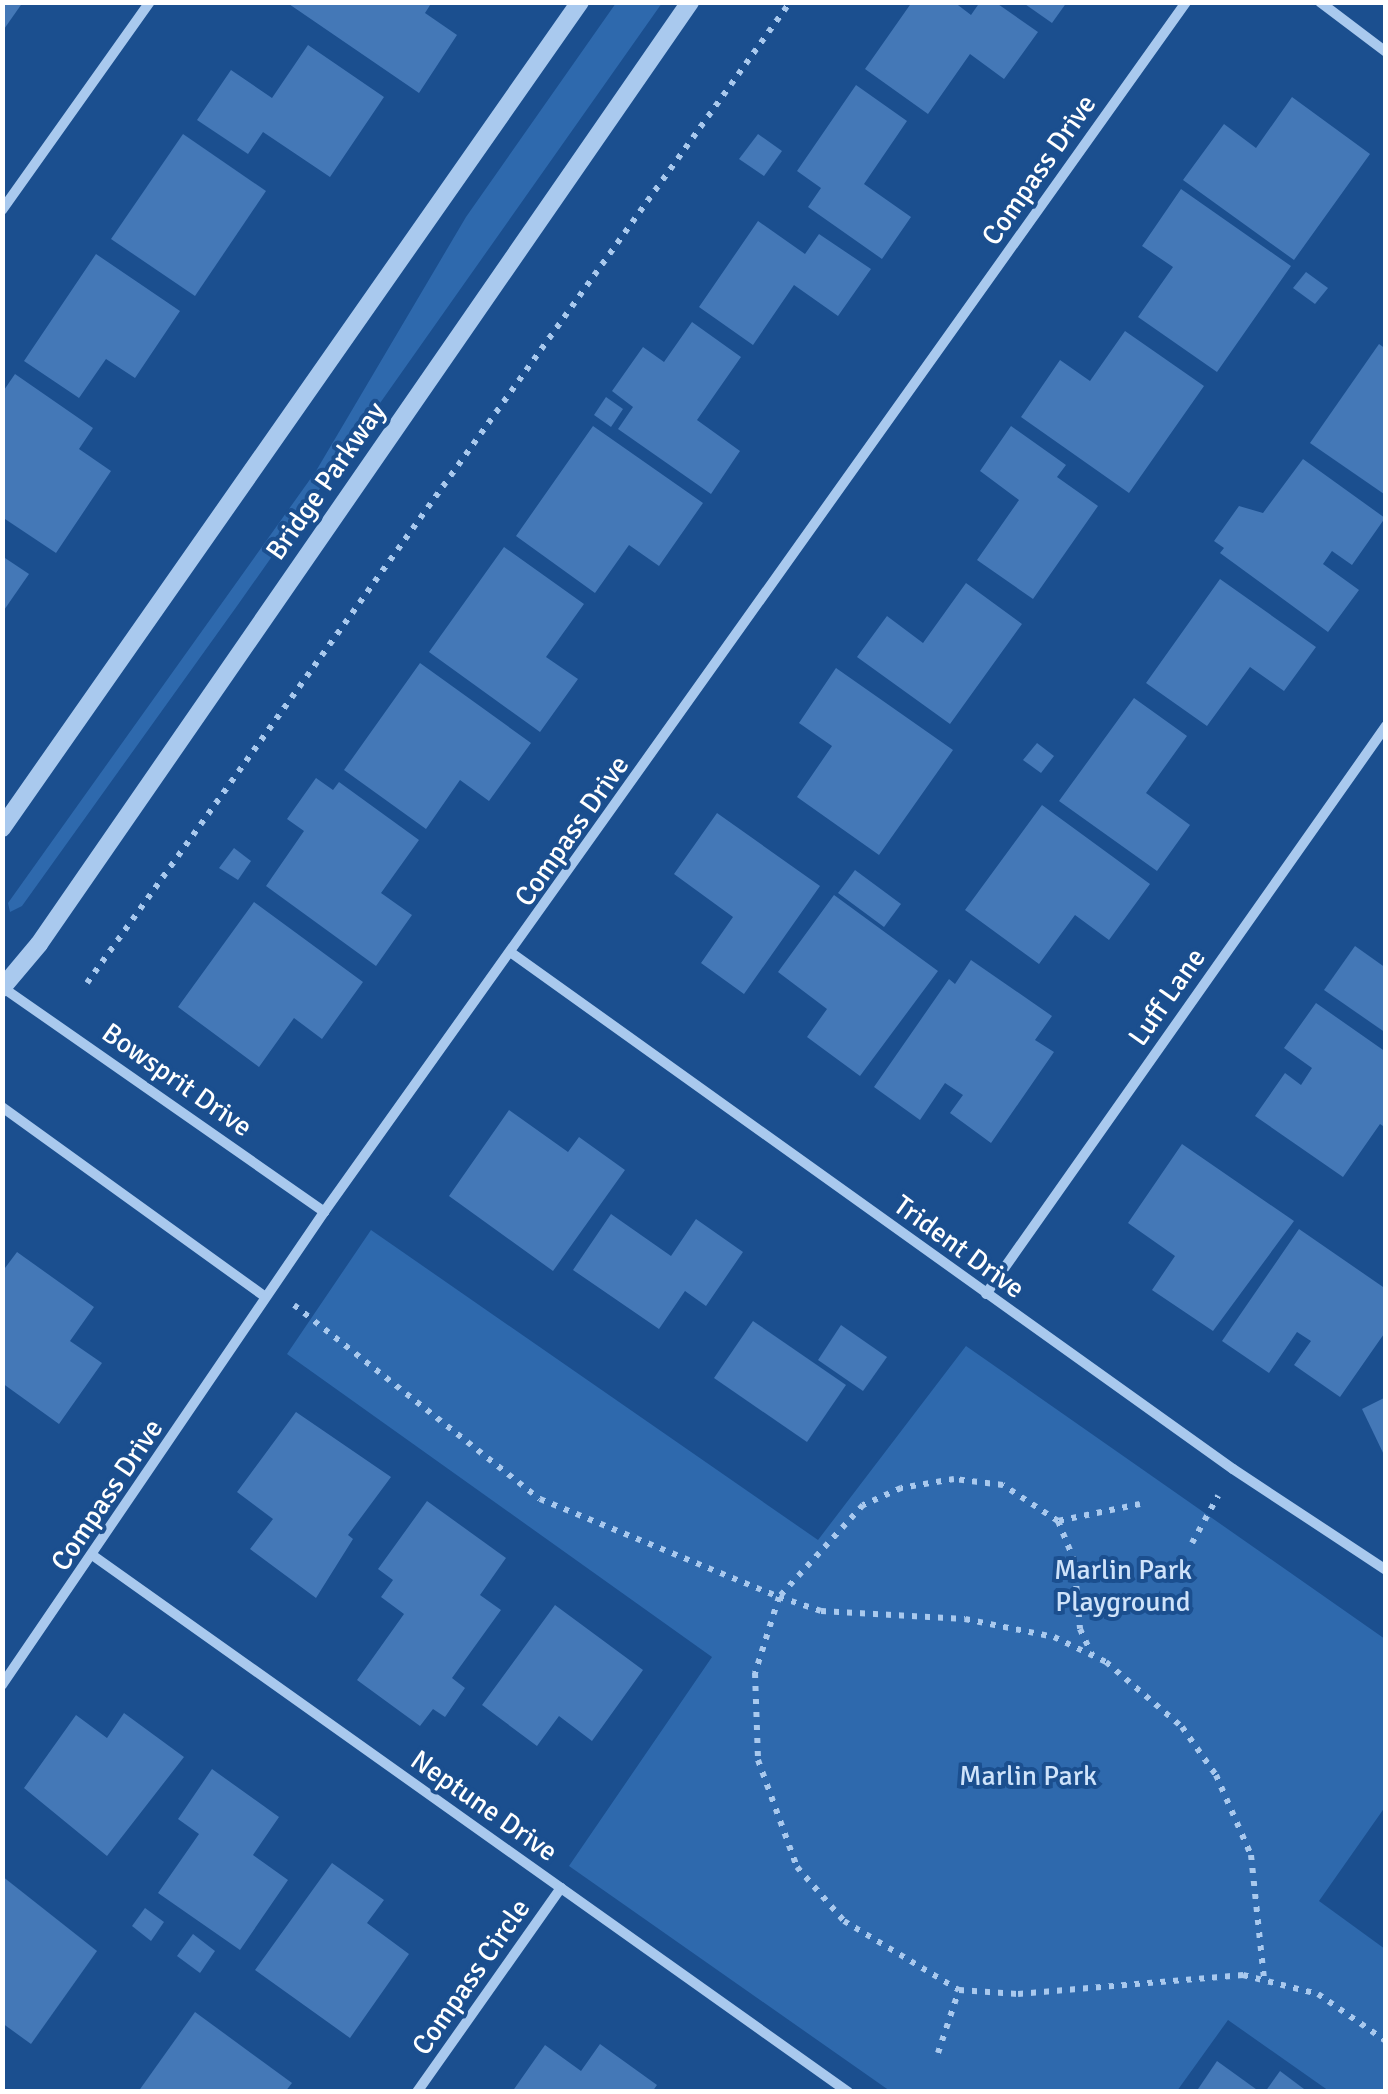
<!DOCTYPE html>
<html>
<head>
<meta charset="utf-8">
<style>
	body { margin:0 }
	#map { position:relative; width:1388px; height:2094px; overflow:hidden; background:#1b4f8f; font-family:Signika,sans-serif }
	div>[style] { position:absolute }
	.green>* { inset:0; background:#2e69ad }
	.building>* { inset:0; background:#4478b7 }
	.path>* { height:6px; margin-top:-3px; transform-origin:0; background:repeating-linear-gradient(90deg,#a9c9ee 0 5px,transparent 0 13px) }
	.minor>* { height:10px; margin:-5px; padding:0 5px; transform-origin:5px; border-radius:5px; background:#a9c9ee }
	.tertiary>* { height:18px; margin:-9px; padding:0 9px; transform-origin:9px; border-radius:9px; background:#a9c9ee }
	span { translate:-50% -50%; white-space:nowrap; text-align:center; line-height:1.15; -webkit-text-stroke:8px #1b4f8f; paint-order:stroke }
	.street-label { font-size:28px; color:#fff }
	.park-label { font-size:28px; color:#cfe3fa }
	.frame { position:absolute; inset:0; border:5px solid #fff; pointer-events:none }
</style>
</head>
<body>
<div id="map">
	<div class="green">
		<div style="clip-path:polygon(616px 3px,662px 3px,237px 606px,22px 906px,10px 912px,8px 903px,316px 471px,466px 217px)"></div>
		<div style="clip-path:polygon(371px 1230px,818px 1540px,966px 1346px,1385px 1639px,1385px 1807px,1319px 1901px,1385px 1949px,1385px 2091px,1329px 2091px,1228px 2020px,1177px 2091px,890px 2091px,569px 1866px,712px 1657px,287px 1354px)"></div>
	</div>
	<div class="building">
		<div style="clip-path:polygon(2px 2px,23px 2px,2px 32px)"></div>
		<div style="clip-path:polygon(286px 2px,432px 2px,425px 13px,457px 35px,419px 93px)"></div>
		<div style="clip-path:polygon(912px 2px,954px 2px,971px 15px,980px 2px,995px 2px,1038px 32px,1004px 79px,970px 54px,928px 114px,865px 69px)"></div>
		<div style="clip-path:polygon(1022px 2px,1067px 2px,1052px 23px)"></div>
		<div style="clip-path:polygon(308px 45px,384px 97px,330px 177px,263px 132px,248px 154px,197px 120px,231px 70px,272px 98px)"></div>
		<div style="clip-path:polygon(856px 85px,907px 121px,864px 184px,911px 217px,882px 259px,808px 207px,821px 188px,797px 171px)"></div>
		<div style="clip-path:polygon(1292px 97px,1370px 154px,1294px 260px,1183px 180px,1224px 124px,1256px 148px)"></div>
		<div style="clip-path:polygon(183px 134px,266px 191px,195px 296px,111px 239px)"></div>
		<div style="clip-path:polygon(758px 134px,782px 151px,764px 176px,739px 159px)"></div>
		<div style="clip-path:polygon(1181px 189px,1291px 266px,1217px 372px,1138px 317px,1173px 267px,1142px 246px)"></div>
		<div style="clip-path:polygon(758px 221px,805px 254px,819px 234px,871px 269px,838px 316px,794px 285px,753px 345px,699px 307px)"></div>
		<div style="clip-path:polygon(96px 254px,180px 311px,135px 378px,106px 359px,79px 398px,24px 361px)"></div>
		<div style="clip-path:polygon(1306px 272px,1328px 288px,1315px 304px,1293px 288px)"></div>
		<div style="clip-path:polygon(692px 322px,741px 357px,697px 420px,740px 451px,711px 494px,618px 429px,633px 407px,612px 391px,643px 347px,664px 362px)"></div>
		<div style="clip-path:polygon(1125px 331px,1204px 386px,1129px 493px,1021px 417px,1060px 360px,1090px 381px)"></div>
		<div style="clip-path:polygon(1379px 344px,1386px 349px,1384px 494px,1310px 443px)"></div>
		<div style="clip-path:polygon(15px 374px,93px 428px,79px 449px,111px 471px,56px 553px,2px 517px,2px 393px)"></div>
		<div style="clip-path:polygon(606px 397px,623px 409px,611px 427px,594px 415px)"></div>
		<div style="clip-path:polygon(593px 426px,703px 503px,659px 566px,629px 545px,595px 593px,516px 536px)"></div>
		<div style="clip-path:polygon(1011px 426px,1066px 465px,1057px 477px,1098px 506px,1033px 599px,977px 560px,1019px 500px,980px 471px)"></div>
		<div style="clip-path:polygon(1303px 459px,1385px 518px,1352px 565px,1332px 551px,1323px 564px,1359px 590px,1328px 632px,1220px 553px,1224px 548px,1214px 541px,1239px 506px,1263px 513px)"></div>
		<div style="clip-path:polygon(504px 547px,584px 604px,546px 657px,578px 679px,540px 732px,429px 652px)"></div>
		<div style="clip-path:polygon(2px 556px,29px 574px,2px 613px)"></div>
		<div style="clip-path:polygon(1220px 579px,1316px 647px,1284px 691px,1250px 667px,1207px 726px,1146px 683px)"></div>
		<div style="clip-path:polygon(966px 583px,1022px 624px,950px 724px,857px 657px,887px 616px,923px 643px)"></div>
		<div style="clip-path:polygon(420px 663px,531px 743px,489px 801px,460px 780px,426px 829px,344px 770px)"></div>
		<div style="clip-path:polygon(836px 668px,953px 750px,879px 855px,797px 797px,832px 746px,799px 723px)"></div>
		<div style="clip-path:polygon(1134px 698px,1187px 736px,1146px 793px,1190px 825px,1157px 871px,1059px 801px)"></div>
		<div style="clip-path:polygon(1037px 743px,1054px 756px,1041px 773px,1023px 760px)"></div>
		<div style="clip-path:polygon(316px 778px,333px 790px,339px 782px,419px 840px,381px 893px,412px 915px,376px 966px,266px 886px,304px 831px,287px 819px)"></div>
		<div style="clip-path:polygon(1042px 805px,1150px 884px,1109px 940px,1075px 915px,1039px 964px,965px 910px)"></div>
		<div style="clip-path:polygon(717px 813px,820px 886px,744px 994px,701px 963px,733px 917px,674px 874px)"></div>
		<div style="clip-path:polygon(234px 848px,251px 861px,238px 880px,219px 868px)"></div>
		<div style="clip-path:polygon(855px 870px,901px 904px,884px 927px,838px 893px)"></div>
		<div style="clip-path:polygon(834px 895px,938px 971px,860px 1076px,807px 1037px,827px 1009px,778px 972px)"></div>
		<div style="clip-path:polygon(254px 902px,363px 982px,322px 1039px,294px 1018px,259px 1067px,178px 1007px)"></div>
		<div style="clip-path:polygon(1355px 946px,1386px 968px,1386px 1033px,1324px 990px)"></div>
		<div style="clip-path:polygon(971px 960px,1052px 1016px,1035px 1040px,1054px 1052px,991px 1143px,950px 1113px,963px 1095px,945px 1083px,920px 1120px,874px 1087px,949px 979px,955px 984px)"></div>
		<div style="clip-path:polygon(1316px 1003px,1386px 1052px,1386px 1128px,1380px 1124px,1343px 1177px,1255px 1116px,1285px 1073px,1301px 1085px,1312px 1068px,1284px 1048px)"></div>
		<div style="clip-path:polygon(509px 1110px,568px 1152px,579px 1137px,625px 1170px,553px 1271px,449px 1196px)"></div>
		<div style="clip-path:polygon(1182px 1144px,1294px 1221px,1213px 1331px,1152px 1290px,1175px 1256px,1128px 1223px)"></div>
		<div style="clip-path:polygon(611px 1214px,671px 1256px,696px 1219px,743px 1252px,706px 1306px,685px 1291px,659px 1329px,573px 1270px)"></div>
		<div style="clip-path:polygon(1299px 1229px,1386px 1289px,1386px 1331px,1340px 1397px,1294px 1365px,1311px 1341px,1297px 1332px,1269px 1373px,1222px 1341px)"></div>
		<div style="clip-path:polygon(17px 1252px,94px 1307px,70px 1341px,102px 1363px,59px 1424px,2px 1383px,2px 1272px)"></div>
		<div style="clip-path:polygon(753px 1321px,846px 1385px,807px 1442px,714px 1378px)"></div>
		<div style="clip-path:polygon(841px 1325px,887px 1357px,863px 1391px,818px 1360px)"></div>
		<div style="clip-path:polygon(1386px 1397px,1386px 1459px,1362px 1409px)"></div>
		<div style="clip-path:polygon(296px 1412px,391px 1477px,348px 1535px,353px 1539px,316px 1598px,250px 1549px,273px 1519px,237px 1492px)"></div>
		<div style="clip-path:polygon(427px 1501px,506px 1558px,480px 1595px,501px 1610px,452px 1678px,465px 1688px,445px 1717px,433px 1709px,420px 1726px,357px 1680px,404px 1614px,381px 1597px,393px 1580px,378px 1569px)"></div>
		<div style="clip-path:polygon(555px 1605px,643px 1670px,592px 1741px,559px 1716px,537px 1746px,482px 1705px)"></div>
		<div style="clip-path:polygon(124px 1713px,184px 1757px,107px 1856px,24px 1788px,76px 1715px,107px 1738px)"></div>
		<div style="clip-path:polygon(212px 1769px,279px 1817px,253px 1855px,288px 1880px,240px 1950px,158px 1893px,199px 1834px,178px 1819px)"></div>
		<div style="clip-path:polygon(332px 1863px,384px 1900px,367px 1923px,409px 1954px,350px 2038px,255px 1970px)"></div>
		<div style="clip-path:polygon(2px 1876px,97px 1951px,31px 2044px,2px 2023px)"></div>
		<div style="clip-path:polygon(145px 1908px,164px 1922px,151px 1941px,132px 1926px)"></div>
		<div style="clip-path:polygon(193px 1934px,215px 1951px,200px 1973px,177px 1956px)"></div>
		<div style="clip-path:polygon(195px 2012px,292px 2083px,285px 2092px,138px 2092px)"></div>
		<div style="clip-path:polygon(600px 2044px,657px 2085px,652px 2092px,512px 2092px,545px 2045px,581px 2071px)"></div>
		<div style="clip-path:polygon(1217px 2061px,1260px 2092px,1196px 2092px)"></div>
		<div style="clip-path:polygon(1280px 2071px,1308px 2092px,1265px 2092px)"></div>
	</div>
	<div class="path">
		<div style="left:87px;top:983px;width:1207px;rotate:-54.37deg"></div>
		<div style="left:294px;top:1305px;width:313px;rotate:38.3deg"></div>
		<div style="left:540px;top:1499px;width:258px;rotate:22.3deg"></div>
		<div style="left:779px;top:1597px;width:80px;rotate:107.5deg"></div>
		<div style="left:755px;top:1673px;width:87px;rotate:88deg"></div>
		<div style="left:758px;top:1760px;width:114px;rotate:70deg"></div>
		<div style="left:797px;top:1867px;width:72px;rotate:49deg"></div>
		<div style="left:844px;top:1921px;width:134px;rotate:31deg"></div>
		<div style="left:959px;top:1990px;width:59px;rotate:3.9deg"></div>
		<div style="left:1018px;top:1994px;width:226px;rotate:-4.8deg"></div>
		<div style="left:1243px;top:1975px;width:77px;rotate:14.2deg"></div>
		<div style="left:1318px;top:1994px;width:83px;rotate:34.7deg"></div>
		<div style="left:1140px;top:1504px;width:84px;rotate:168.3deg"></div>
		<div style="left:1058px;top:1521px;width:66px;rotate:-146.8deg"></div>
		<div style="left:1003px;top:1485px;width:49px;rotate:-173deg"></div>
		<div style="left:954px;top:1479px;width:54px;rotate:170.4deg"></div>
		<div style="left:901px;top:1488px;width:42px;rotate:155.9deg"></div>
		<div style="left:863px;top:1505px;width:125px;rotate:132.4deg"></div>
		<div style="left:779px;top:1597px;width:44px;rotate:18.4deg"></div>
		<div style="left:821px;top:1611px;width:144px;rotate:3.2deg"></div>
		<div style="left:965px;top:1619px;width:91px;rotate:11.4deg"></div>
		<div style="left:1054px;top:1637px;width:58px;rotate:25.7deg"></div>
		<div style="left:1106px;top:1662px;width:100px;rotate:40.5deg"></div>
		<div style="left:1182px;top:1727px;width:59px;rotate:54.7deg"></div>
		<div style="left:1216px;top:1775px;width:87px;rotate:66.4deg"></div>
		<div style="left:1251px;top:1855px;width:124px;rotate:84deg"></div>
		<div style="left:1058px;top:1521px;width:42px;rotate:67.7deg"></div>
		<div style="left:1074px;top:1560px;width:69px;rotate:85deg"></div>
		<div style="left:1080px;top:1629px;width:29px;rotate:65deg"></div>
		<div style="left:1192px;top:1543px;width:54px;rotate:-61deg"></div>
		<div style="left:938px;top:2053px;width:66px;rotate:-71.6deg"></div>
	</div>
	<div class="minor">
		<div style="left:1320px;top:2px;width:83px;rotate:37.1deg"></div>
		<div style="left:2px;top:210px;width:255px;rotate:-54.6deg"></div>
		<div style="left:513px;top:954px;width:885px;rotate:35.58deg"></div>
		<div style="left:1233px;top:1469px;width:183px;rotate:33.4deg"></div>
		<div style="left:2px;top:987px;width:393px;rotate:34.9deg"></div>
		<div style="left:2px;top:1107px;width:324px;rotate:35.8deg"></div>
		<div style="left:986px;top:1294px;width:695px;rotate:-54.85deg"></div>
		<div style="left:95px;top:1557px;width:924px;rotate:35.39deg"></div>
		<div style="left:2px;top:1685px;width:572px;rotate:-55.75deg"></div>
		<div style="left:324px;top:1212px;width:1486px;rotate:-54.53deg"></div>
		<div style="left:417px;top:2092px;width:250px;rotate:-54.8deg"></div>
	</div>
	<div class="tertiary">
		<div style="left:2px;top:828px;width:1008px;rotate:-55.02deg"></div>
		<div style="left:2px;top:988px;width:57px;rotate:-49.9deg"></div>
		<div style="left:39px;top:944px;width:1145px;rotate:-55.35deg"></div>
	</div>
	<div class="street-label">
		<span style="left:1039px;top:170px;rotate:-55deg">Compass Drive</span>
		<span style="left:326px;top:481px;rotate:-55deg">Bridge Parkway</span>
		<span style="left:572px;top:831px;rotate:-55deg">Compass Drive</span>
		<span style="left:1167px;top:997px;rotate:-55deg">Luff Lane</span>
		<span style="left:177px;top:1080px;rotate:35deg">Bowsprit Drive</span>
		<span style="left:959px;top:1247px;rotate:36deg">Trident Drive</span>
		<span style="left:107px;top:1495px;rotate:-56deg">Compass Drive</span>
		<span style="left:484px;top:1806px;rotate:35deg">Neptune Drive</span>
		<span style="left:471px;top:1977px;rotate:-55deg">Compass Circle</span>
	</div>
	<div class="park-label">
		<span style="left:1123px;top:1586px">Marlin Park<br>Playground</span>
		<span style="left:1028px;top:1776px">Marlin Park</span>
	</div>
	<div class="frame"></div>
</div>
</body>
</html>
